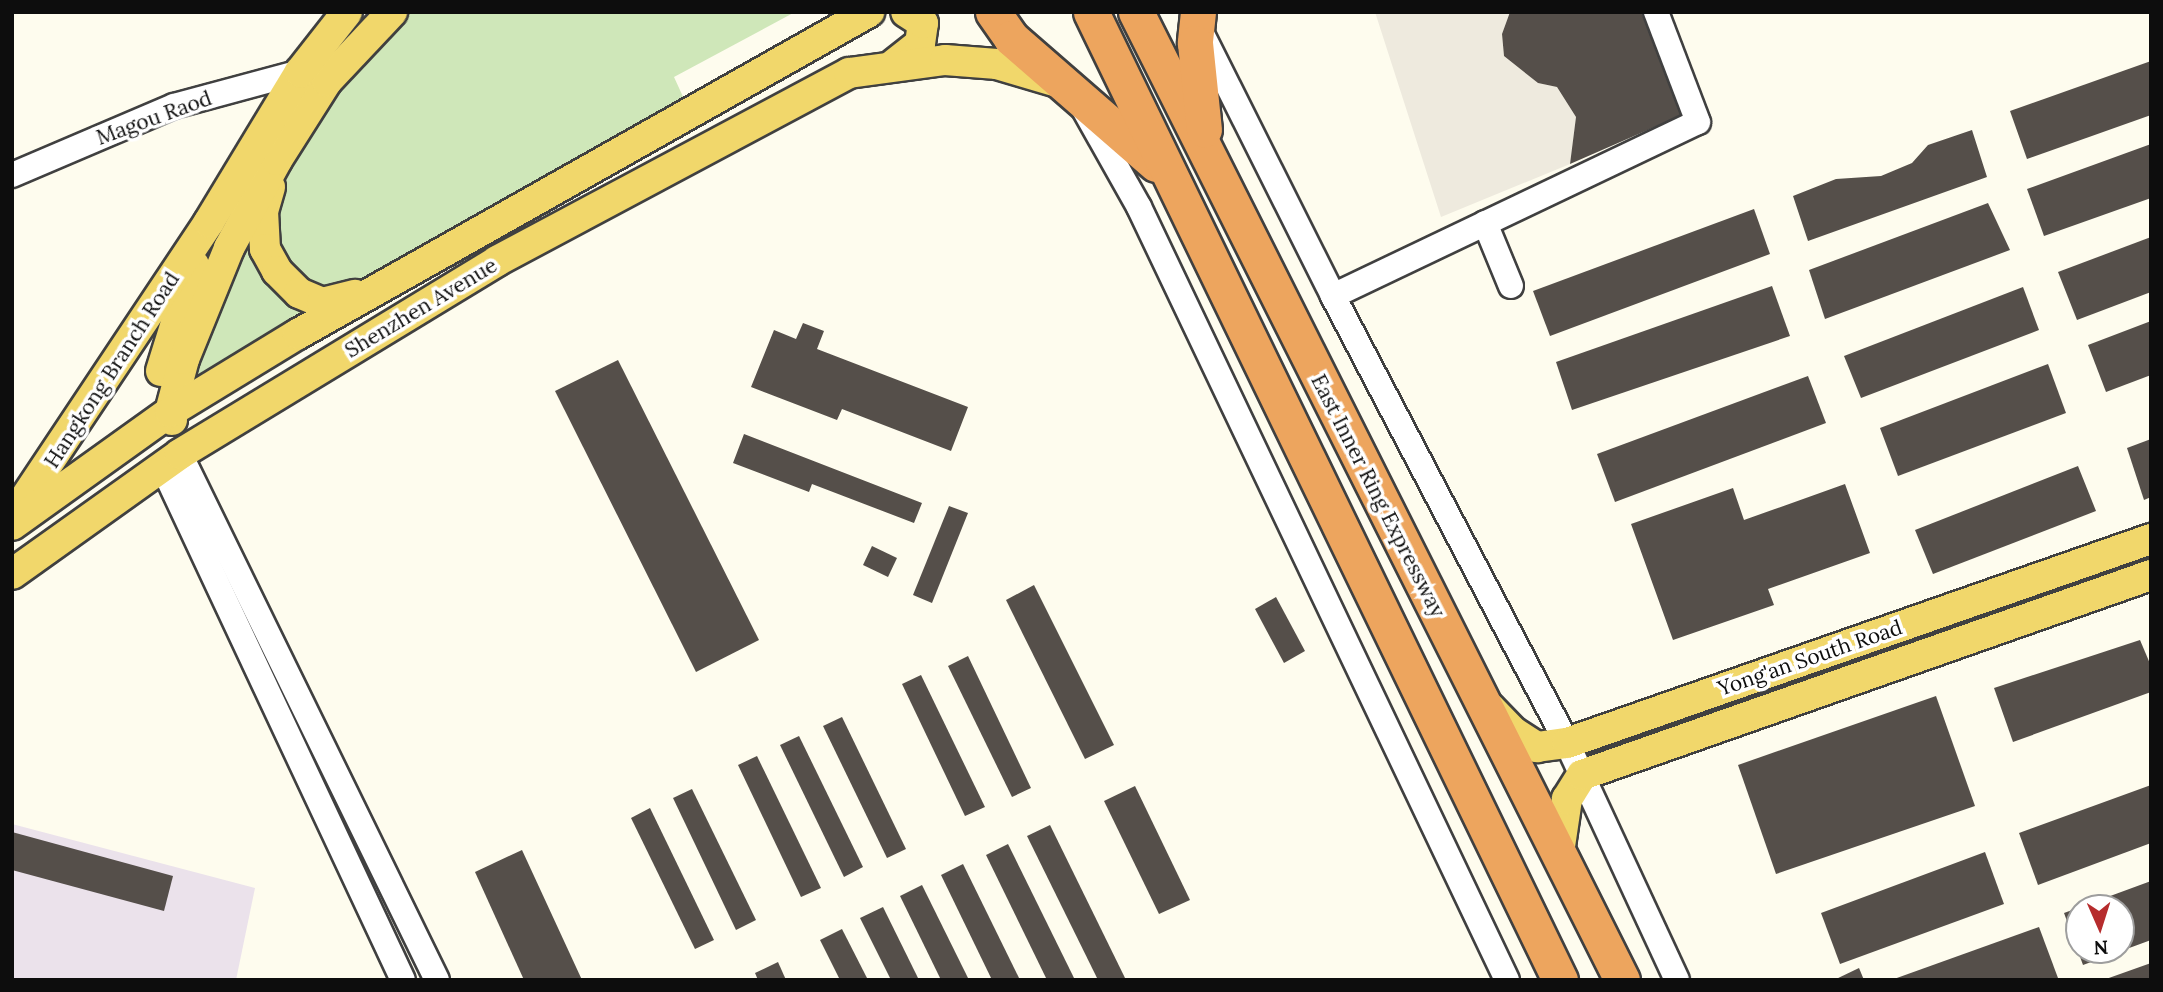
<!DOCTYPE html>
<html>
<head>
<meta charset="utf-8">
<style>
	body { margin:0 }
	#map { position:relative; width:2163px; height:992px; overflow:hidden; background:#fefcee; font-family:Lora,serif }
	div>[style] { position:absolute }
	.industrial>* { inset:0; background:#ebe2eb }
	.green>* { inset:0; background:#cfe7b9 }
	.plaza>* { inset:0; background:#eeeade }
	.building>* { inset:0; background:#554f4a }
	.roads { filter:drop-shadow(2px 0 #404040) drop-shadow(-2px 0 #404040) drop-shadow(0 2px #404040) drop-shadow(0 -2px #404040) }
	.minor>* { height:24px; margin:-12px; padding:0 12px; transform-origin:12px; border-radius:12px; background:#fff }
	.major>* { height:30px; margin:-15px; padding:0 15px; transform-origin:15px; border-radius:15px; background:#f1d76b }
	.highway>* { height:35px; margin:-17.5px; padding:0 17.5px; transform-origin:17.5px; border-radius:17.5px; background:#eda55e }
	span { translate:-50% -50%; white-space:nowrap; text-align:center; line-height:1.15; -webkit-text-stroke:7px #fff; paint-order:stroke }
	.street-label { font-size:21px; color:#0d0d0d }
	.frame { position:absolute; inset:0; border:14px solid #0d0d0d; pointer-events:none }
	.north { position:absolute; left:2065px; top:894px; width:70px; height:70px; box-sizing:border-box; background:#fff; border:2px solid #9e9e9e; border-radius:50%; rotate:177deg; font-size:19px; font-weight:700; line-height:28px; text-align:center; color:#0d0d0d }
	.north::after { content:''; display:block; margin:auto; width:24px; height:32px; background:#b62c2d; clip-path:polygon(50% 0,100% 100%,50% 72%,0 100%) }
</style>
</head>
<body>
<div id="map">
	<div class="industrial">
		<div style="clip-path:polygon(12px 824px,255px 888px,236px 980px,12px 980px)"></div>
	</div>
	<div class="green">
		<div style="clip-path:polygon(392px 12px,795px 12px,674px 77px,690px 112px,170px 412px,229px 248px)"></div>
	</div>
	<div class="plaza">
		<div style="clip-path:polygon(1375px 12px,1510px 12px,1502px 34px,1504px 56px,1538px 83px,1557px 87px,1576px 117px,1570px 164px,1441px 217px)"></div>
	</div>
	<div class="building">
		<div style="clip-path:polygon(1510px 12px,1641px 12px,1682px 115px,1570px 164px,1576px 117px,1557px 87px,1538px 83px,1504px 56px,1502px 34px)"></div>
		<div style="clip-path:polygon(2151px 61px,2151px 115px,2027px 159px,2010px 111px)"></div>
		<div style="clip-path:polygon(1972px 130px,1987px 177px,1808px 241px,1793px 196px,1836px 179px,1881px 176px,1912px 163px,1928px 145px)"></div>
		<div style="clip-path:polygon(2151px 144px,2151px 198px,2044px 236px,2027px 189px)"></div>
		<div style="clip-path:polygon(1988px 203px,2010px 250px,1825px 319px,1809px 270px)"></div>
		<div style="clip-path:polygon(1754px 209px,1770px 254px,1550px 336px,1533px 291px)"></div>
		<div style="clip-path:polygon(2151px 237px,2151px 292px,2077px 320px,2058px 272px)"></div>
		<div style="clip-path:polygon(1772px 286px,1790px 336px,1572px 410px,1556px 362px)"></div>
		<div style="clip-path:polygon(2023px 287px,2039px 330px,1861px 398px,1844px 356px)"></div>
		<div style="clip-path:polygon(2151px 321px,2151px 375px,2106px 392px,2088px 345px)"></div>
		<div style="clip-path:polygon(803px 323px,824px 331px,817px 349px,968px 407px,951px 451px,842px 409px,837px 420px,751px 387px,774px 330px,796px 339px)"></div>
		<div style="clip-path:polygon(618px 360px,759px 640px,696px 672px,555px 391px)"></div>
		<div style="clip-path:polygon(2048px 364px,2066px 413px,1898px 476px,1880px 428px)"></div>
		<div style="clip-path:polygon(1808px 376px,1826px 423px,1615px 502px,1597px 454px)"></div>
		<div style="clip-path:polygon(744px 434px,922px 503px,914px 523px,812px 484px,809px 492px,733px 463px)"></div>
		<div style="clip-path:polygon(2151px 439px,2151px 497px,2144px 500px,2127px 448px)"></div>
		<div style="clip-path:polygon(2078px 466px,2096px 511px,1933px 574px,1915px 530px)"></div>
		<div style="clip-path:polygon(1845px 484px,1870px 553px,1768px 589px,1774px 605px,1673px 640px,1631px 524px,1733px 488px,1744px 520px)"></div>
		<div style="clip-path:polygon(949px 506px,968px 513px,932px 603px,913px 595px)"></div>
		<div style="clip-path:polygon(872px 546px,897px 558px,888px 577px,863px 565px)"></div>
		<div style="clip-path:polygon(1034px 585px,1114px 745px,1085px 759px,1006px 600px)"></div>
		<div style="clip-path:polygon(1276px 597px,1305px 651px,1284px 663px,1255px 609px)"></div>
		<div style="clip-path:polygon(2140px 640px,2151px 666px,2151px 692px,2013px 742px,1994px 688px)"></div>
		<div style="clip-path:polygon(968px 656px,1031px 788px,1012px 797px,948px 666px)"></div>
		<div style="clip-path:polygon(921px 675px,985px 807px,965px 816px,902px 684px)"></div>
		<div style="clip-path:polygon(1936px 696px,1975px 806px,1776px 874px,1738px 765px)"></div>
		<div style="clip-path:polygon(842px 717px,906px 849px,887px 858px,823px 726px)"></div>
		<div style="clip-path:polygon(799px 736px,863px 867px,844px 877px,780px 745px)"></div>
		<div style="clip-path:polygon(757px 756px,821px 888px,801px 897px,738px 765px)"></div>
		<div style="clip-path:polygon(2151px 785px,2151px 843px,2038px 885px,2019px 833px)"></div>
		<div style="clip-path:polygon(1135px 786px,1190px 900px,1159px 914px,1104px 801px)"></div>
		<div style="clip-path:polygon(692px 789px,756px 920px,736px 930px,673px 798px)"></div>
		<div style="clip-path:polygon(650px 808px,714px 940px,695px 949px,631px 818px)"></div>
		<div style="clip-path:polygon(1050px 825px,1126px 980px,1098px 980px,1027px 836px)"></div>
		<div style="clip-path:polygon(12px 832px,173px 876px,164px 911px,12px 870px)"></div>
		<div style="clip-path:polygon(1008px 844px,1075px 980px,1047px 980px,986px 855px)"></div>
		<div style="clip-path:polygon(522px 850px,582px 980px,524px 980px,475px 872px)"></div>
		<div style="clip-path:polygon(1985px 852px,2004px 904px,1840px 964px,1821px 913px)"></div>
		<div style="clip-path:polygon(963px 864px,1020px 980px,992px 980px,941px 875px)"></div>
		<div style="clip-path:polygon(evenodd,2151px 881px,2151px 940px,2083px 965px,2064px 913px,2151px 881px,2079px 908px,2121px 908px,2121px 950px,2079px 950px,2079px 908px)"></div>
		<div style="clip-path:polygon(922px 885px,969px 980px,941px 980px,900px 896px)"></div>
		<div style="clip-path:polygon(883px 907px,919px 980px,891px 980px,860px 918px)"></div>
		<div style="clip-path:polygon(2039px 927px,2058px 978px,1894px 980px,1894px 979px)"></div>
		<div style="clip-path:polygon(842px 929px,868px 980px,840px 980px,820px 940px)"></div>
		<div style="clip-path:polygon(778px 962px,786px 980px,758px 980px,755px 973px)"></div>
		<div style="clip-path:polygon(2151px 963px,2151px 980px,2106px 980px,2106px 979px)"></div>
		<div style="clip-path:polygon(1859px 968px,1864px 980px,1834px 980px)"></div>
	</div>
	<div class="roads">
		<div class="minor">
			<div style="left:1200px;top:30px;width:297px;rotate:63.4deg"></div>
			<div style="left:1333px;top:296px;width:505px;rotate:62.37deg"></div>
			<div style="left:1567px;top:743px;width:261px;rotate:65.1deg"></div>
			<div style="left:1085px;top:111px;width:110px;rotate:60.6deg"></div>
			<div style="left:1139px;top:207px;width:856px;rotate:64.54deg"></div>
			<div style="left:12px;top:175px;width:176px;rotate:-23.1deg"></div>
			<div style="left:174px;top:106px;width:131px;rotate:-15.1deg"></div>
			<div style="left:1485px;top:223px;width:68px;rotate:67.6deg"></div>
			<div style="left:1333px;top:296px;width:404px;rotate:-25.5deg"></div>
			<div style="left:1698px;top:122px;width:118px;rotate:-110.9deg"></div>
			<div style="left:180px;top:454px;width:585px;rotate:63.96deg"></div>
			<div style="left:163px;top:468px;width:565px;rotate:64.89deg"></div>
		</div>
		<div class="major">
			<div style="left:894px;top:64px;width:33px;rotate:-38deg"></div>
			<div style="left:920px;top:44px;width:21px;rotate:-82deg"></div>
			<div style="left:923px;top:23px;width:20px;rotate:-147deg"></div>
			<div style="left:270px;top:187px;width:25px;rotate:106deg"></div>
			<div style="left:263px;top:211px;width:38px;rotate:87deg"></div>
			<div style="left:265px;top:249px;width:25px;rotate:61deg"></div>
			<div style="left:277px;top:271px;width:31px;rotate:45deg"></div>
			<div style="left:299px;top:293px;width:25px;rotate:23deg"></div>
			<div style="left:322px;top:303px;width:34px;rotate:-14deg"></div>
			<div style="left:161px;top:371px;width:111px;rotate:-72.7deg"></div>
			<div style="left:172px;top:420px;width:8px;rotate:-104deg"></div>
			<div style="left:170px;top:412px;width:55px;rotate:-75.2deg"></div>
			<div style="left:184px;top:359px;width:120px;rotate:-67.9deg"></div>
			<div style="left:229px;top:248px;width:100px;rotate:-61.4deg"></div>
			<div style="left:277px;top:160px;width:93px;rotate:-57.7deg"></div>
			<div style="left:327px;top:81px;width:95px;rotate:-46.7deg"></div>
			<div style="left:15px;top:513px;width:350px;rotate:-56.3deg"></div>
			<div style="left:209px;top:222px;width:175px;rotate:-58.8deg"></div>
			<div style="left:300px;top:72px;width:76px;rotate:-51.9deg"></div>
			<div style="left:12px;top:525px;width:194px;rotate:-35.6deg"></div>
			<div style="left:170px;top:412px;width:150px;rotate:-31.4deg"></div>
			<div style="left:298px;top:334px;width:656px;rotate:-29.42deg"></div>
			<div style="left:12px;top:574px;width:206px;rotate:-35.5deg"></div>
			<div style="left:180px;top:454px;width:371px;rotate:-31.3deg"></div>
			<div style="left:497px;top:261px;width:399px;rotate:-28.1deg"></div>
			<div style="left:849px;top:73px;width:97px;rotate:-7.7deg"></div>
			<div style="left:945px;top:60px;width:52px;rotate:4.4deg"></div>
			<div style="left:997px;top:64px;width:67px;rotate:16.5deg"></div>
			<div style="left:1490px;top:708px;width:32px;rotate:46deg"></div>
			<div style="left:1512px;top:731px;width:30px;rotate:33deg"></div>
			<div style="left:1537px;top:747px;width:30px;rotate:-8deg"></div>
			<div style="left:1567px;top:743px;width:619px;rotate:-19.26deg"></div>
			<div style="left:1559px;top:853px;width:55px;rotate:-81.6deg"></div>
			<div style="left:1567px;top:799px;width:28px;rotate:-58deg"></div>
			<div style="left:1582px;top:775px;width:603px;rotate:-19.37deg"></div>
		</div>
		<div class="highway">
			<div style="left:993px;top:12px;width:32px;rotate:55deg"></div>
			<div style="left:1011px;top:38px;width:192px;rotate:41deg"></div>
			<div style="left:1091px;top:12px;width:1076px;rotate:64.15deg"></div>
			<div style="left:1136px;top:12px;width:1083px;rotate:63.34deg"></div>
			<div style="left:1198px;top:12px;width:31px;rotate:96deg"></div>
			<div style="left:1195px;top:43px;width:87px;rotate:84.1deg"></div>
		</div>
	</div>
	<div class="street-label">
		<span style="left:154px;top:118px;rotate:-20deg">Magou Raod</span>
		<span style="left:421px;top:308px;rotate:-31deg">Shenzhen Avenue</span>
		<span style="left:112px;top:370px;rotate:-57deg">Hangkong Branch Road</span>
		<span style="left:1378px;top:496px;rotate:63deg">East Inner Ring Expressway</span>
		<span style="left:1810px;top:658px;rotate:-19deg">Yong'an South Road</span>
	</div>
	<div class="frame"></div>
	<div class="north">N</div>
</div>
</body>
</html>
